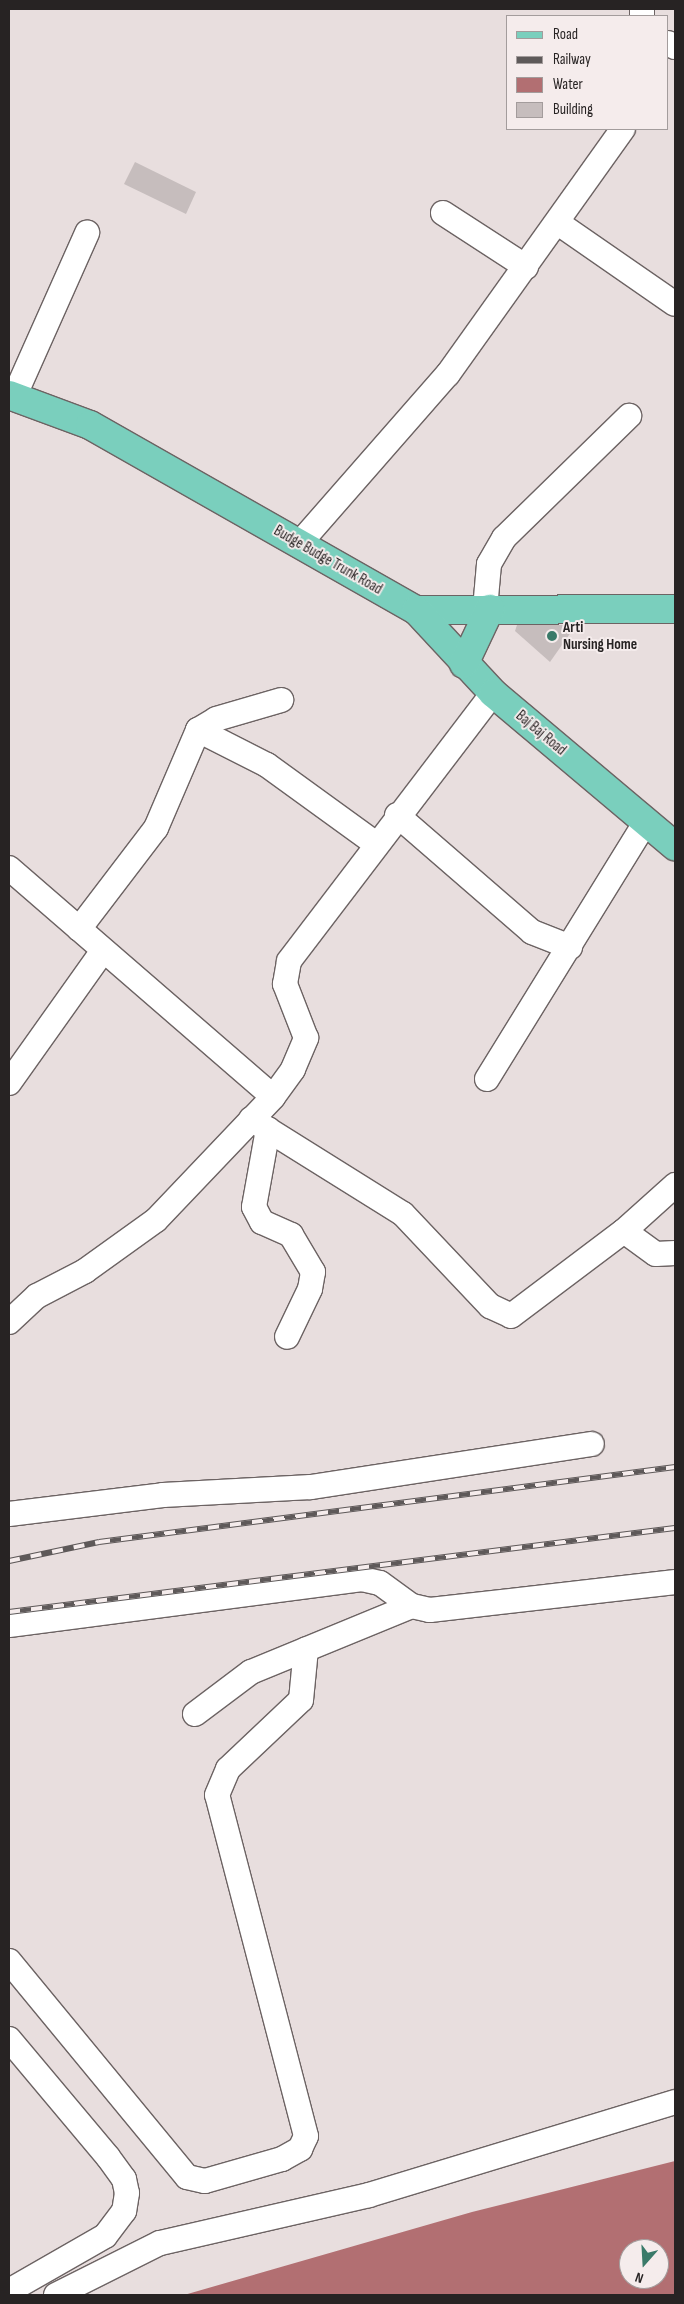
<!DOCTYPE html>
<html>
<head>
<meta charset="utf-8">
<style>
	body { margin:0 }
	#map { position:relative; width:684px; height:2304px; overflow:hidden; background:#e8dede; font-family:"Sofia Sans Condensed",sans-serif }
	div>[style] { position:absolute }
	.water>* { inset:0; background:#b26f72 }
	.building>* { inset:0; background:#c6bdbd }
	.roads { filter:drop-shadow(1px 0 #6c6363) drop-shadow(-1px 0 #6c6363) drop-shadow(0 1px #6c6363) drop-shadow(0 -1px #6c6363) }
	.minor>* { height:24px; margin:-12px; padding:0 12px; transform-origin:12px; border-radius:12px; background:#fff }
	.major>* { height:28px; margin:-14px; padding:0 14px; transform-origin:14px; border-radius:14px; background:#7acfbd }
	.rail>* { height:5.5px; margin-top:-2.75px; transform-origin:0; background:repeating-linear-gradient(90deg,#f5ecec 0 11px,#5e5959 0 22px); box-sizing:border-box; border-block:1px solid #5e5959 }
	.dots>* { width:14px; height:14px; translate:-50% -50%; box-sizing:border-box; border:2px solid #f5ecec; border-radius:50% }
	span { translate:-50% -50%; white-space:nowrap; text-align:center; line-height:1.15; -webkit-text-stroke:4px #f5ecec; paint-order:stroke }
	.street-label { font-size:15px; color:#272323 }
	.poi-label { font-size:15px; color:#272323; font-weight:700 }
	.left { translate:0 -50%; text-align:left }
	.frame { position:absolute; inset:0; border:10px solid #272323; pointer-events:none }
	.legend { position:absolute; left:506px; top:15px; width:162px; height:115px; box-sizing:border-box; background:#f5ecec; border:1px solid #a39c9c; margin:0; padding:6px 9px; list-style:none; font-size:15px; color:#272323 }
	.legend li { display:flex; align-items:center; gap:10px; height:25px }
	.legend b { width:25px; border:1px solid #a39c9c }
	.north { position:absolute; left:619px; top:2239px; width:50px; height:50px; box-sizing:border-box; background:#f5ecec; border:1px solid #a39c9c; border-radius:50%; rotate:199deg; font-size:14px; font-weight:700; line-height:20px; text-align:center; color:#272323 }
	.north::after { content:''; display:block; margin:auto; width:18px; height:22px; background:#3a7a69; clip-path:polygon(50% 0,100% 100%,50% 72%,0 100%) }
</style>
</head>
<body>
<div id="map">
	<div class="water">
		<div style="clip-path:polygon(evenodd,675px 2161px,675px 2295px,184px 2295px,472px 2212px,675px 2161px,629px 2249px,659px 2249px,659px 2279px,629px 2279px,629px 2249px)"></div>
	</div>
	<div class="building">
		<div style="clip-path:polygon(135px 162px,196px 192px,186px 214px,124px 184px)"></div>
		<div style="clip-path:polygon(517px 625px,576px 625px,550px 662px,515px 631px)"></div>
	</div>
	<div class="roads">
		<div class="minor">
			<div style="left:642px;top:9px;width:7px;rotate:90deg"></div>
			<div style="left:668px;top:43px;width:8px;rotate:30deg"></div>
			<div style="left:443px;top:213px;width:99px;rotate:33deg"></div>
			<div style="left:558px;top:223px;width:142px;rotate:34.7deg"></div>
			<div style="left:14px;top:397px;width:180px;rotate:-66deg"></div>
			<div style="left:299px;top:544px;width:226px;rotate:-48.8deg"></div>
			<div style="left:448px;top:374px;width:301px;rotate:-54.5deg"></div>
			<div style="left:485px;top:609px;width:45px;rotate:-84.9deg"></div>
			<div style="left:489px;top:564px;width:30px;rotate:-60deg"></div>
			<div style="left:504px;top:538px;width:175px;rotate:-44.3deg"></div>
			<div style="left:198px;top:730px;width:77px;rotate:26.9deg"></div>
			<div style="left:267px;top:765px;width:135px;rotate:35.9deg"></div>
			<div style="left:397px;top:815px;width:179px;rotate:40.9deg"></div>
			<div style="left:532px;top:932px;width:41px;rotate:21.5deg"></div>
			<div style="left:9px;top:868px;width:349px;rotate:40.9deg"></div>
			<div style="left:79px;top:929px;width:127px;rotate:-52.7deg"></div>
			<div style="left:156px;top:828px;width:107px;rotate:-66.8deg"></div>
			<div style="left:198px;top:730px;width:21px;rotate:-31deg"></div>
			<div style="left:216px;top:719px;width:68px;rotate:-16.3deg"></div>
			<div style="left:487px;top:1079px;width:302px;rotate:-58.3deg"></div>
			<div style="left:9px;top:1083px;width:161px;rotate:-54.6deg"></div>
			<div style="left:251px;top:1119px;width:179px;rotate:32deg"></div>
			<div style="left:403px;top:1214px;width:127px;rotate:46.6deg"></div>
			<div style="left:490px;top:1306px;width:23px;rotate:25deg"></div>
			<div style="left:511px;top:1316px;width:141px;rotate:-37deg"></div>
			<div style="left:624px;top:1231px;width:69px;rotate:-42deg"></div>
			<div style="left:268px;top:1129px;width:79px;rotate:100.2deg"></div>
			<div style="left:254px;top:1207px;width:17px;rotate:62deg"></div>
			<div style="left:262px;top:1222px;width:32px;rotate:24deg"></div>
			<div style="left:291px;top:1235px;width:43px;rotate:59.3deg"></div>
			<div style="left:313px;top:1272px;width:17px;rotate:100deg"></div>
			<div style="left:310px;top:1289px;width:53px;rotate:115.6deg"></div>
			<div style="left:624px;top:1231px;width:39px;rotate:36deg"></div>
			<div style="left:656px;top:1254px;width:19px;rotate:-3deg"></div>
			<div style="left:9px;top:1322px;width:38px;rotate:-43deg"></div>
			<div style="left:37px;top:1296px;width:54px;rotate:-27.5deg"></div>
			<div style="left:85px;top:1271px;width:87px;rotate:-35.7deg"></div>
			<div style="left:156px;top:1220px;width:170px;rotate:-46.4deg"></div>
			<div style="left:273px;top:1097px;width:34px;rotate:-54deg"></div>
			<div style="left:293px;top:1069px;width:34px;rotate:-67deg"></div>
			<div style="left:306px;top:1038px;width:58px;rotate:-111.3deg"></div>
			<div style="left:285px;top:984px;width:23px;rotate:-80deg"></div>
			<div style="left:289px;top:961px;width:337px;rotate:-52.7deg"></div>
			<div style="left:9px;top:1514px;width:155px;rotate:-7deg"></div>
			<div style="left:163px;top:1495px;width:148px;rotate:-3.1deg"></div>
			<div style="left:311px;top:1487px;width:284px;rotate:-8.7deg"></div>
			<div style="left:9px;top:1625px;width:356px;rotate:-7.4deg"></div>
			<div style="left:362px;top:1579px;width:18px;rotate:13deg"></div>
			<div style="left:380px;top:1583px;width:39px;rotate:36deg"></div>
			<div style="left:412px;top:1606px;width:18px;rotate:13deg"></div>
			<div style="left:430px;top:1610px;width:247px;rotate:-6.5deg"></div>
			<div style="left:195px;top:1714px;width:70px;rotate:-36.9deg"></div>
			<div style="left:251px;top:1672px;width:174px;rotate:-22.3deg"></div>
			<div style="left:9px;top:1961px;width:280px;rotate:50.5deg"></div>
			<div style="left:187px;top:2177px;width:18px;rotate:13deg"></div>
			<div style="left:205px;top:2181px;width:80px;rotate:-15.9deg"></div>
			<div style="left:282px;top:2159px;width:21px;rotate:-29deg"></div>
			<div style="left:300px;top:2149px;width:14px;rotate:-65deg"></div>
			<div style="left:306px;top:2136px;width:352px;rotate:-104.6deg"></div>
			<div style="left:217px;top:1795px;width:28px;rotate:-67deg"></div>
			<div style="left:228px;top:1769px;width:100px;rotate:-43.4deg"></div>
			<div style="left:301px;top:1700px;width:51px;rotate:-84.4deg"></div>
			<div style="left:9px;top:2039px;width:154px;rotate:50deg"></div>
			<div style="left:108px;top:2157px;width:27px;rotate:54deg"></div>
			<div style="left:124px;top:2179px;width:14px;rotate:78deg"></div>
			<div style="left:127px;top:2193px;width:18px;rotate:99deg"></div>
			<div style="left:124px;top:2211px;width:31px;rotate:127deg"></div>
			<div style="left:105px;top:2236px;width:111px;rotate:150.2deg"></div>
			<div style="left:56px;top:2295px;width:116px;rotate:-26.6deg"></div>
			<div style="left:160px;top:2243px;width:214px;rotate:-12.9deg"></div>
			<div style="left:369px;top:2195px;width:320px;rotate:-16.9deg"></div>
		</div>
		<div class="major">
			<div style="left:9px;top:395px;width:86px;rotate:20.3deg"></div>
			<div style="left:90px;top:425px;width:375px;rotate:29.6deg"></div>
			<div style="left:416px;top:610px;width:259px;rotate:-0.2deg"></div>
			<div style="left:416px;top:610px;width:113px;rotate:47.1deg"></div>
			<div style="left:493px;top:693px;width:238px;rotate:40.1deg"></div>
			<div style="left:464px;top:664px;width:61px;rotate:-64.7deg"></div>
		</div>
	</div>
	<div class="rail">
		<div style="left:9px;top:1561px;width:92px;rotate:-11.9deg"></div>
		<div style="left:99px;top:1542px;width:581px;rotate:-7.42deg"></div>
		<div style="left:9px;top:1612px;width:671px;rotate:-7.19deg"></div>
	</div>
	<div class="dots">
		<div style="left:552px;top:636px;background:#3a7a69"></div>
	</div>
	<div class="street-label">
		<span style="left:328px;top:560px;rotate:30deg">Budge Budge Trunk Road</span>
		<span style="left:541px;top:733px;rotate:40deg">Baj Baj Road</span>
	</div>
	<div class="poi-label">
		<span class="left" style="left:563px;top:636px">Arti<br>Nursing Home</span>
	</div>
	<div class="frame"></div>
	<ul class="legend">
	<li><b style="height:6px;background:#7acfbd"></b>Road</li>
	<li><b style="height:6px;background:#5e5959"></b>Railway</li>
	<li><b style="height:14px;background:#b26f72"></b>Water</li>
	<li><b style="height:14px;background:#c6bdbd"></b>Building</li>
	</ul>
	<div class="north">N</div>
</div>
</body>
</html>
